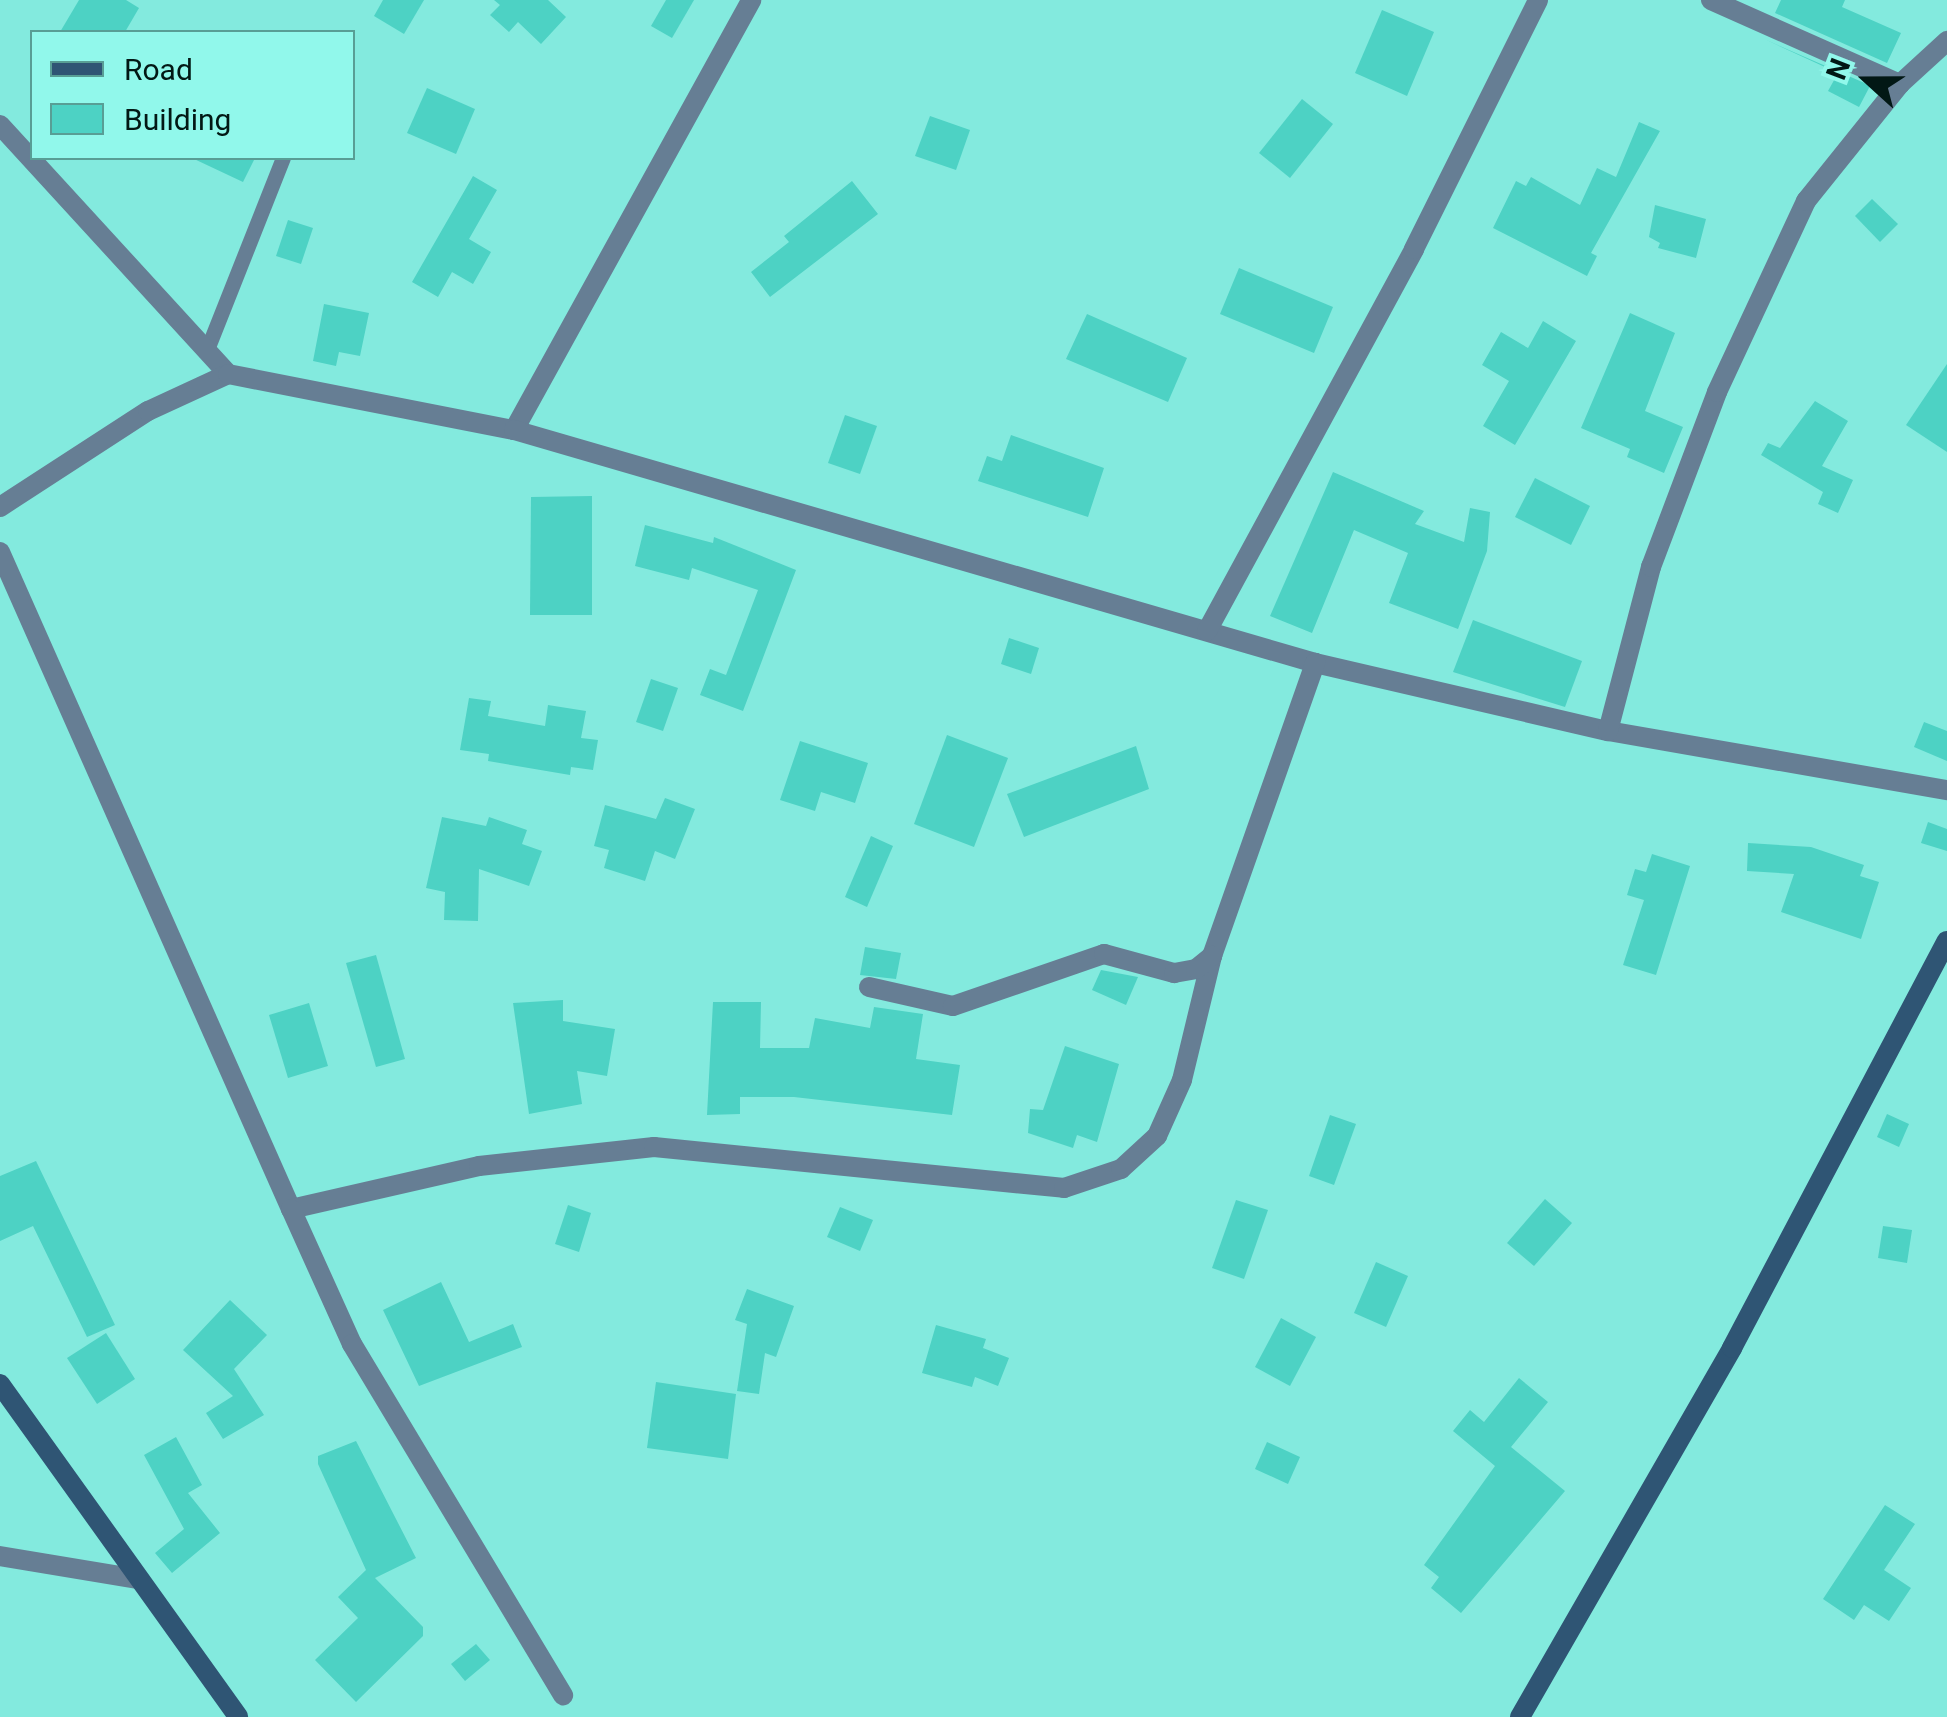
<!DOCTYPE html>
<html>
<head>
<meta charset="utf-8">
<style>
	body { margin:0 }
	#map { position:relative; width:1947px; height:1717px; overflow:hidden; background:#83eade; font-family:Roboto,sans-serif }
	div>[style] { position:absolute }
	.building>* { inset:0; background:#4dd2c4 }
	.lane>* { height:15px; margin:-7.5px; padding:0 7.5px; transform-origin:7.5px; border-radius:7.5px; background:#667e94 }
	.street>* { height:20px; margin:-10px; padding:0 10px; transform-origin:10px; border-radius:10px; background:#667e94 }
	.secondary>* { height:20px; margin:-10px; padding:0 10px; transform-origin:10px; border-radius:10px; background:#2f5574 }
	span { translate:-50% -50%; white-space:nowrap; text-align:center; line-height:1.15; -webkit-text-stroke:9px #91f8eb; paint-order:stroke }
	.legend { position:absolute; left:30px; top:30px; width:325px; height:130px; box-sizing:border-box; background:#91f8eb; border:2px solid #589e95; margin:0; padding:12px 18px; list-style:none; font-size:30px; color:#021815 }
	.legend li { display:flex; align-items:center; gap:20px; height:50px }
	.legend b { width:50px; border:2px solid #589e95 }
	.north { position:absolute; left:1817px; top:30px; width:100px; height:100px; -webkit-text-stroke:8px #91f8eb; paint-order:stroke; rotate:291deg; font-size:28px; font-weight:700; line-height:40px; text-align:center; color:#021815 }
	.north::after { content:''; display:block; margin:auto; width:35px; height:45px; background:#021815; clip-path:polygon(50% 0,100% 100%,50% 72%,0 100%) }
</style>
</head>
<body>
<div id="map">
	<div class="building">
		<div style="clip-path:polygon(79px 0,126px 0,139px 8px,125px 32px,60px 32px)"></div>
		<div style="clip-path:polygon(383px 0,424px 0,404px 34px,374px 16px)"></div>
		<div style="clip-path:polygon(494px 0,548px 0,566px 17px,541px 44px,518px 22px,509px 32px,490px 15px,500px 5px)"></div>
		<div style="clip-path:polygon(666px 0,694px 0,672px 38px,651px 26px)"></div>
		<div style="clip-path:polygon(1781px 0,1845px 0,1842px 7px,1901px 33px,1887px 63px,1775px 13px)"></div>
		<div style="clip-path:polygon(1382px 10px,1434px 32px,1407px 96px,1355px 73px)"></div>
		<div style="clip-path:polygon(1764px 39px,1876px 88px,1870px 86px,1859px 107px,1828px 91px,1838px 73px)"></div>
		<div style="clip-path:polygon(427px 88px,475px 109px,456px 154px,407px 133px)"></div>
		<div style="clip-path:polygon(1302px 99px,1333px 124px,1290px 178px,1259px 153px)"></div>
		<div style="clip-path:polygon(930px 116px,970px 130px,956px 170px,915px 156px)"></div>
		<div style="clip-path:polygon(1639px 122px,1660px 131px,1591px 253px,1597px 256px,1587px 276px,1493px 228px,1516px 181px,1526px 186px,1531px 177px,1580px 205px,1597px 168px,1616px 177px)"></div>
		<div style="clip-path:polygon(192px 158px,255px 158px,243px 182px)"></div>
		<div style="clip-path:polygon(473px 176px,497px 190px,469px 239px,491px 252px,473px 284px,452px 272px,438px 297px,412px 282px)"></div>
		<div style="clip-path:polygon(852px 181px,878px 214px,770px 297px,751px 272px,789px 242px,784px 236px)"></div>
		<div style="clip-path:polygon(1872px 199px,1898px 224px,1880px 242px,1855px 216px)"></div>
		<div style="clip-path:polygon(1655px 205px,1706px 219px,1696px 258px,1658px 248px,1660px 243px,1649px 237px)"></div>
		<div style="clip-path:polygon(288px 220px,313px 228px,301px 264px,276px 256px)"></div>
		<div style="clip-path:polygon(1239px 268px,1333px 307px,1314px 353px,1220px 314px)"></div>
		<div style="clip-path:polygon(324px 304px,369px 313px,360px 356px,339px 352px,336px 366px,313px 361px)"></div>
		<div style="clip-path:polygon(1630px 313px,1675px 333px,1645px 411px,1683px 427px,1664px 473px,1627px 457px,1630px 449px,1581px 428px)"></div>
		<div style="clip-path:polygon(1087px 314px,1187px 358px,1168px 402px,1066px 359px)"></div>
		<div style="clip-path:polygon(1543px 321px,1576px 341px,1515px 445px,1483px 426px,1509px 381px,1482px 365px,1501px 332px,1528px 348px)"></div>
		<div style="clip-path:polygon(1947px 364px,1947px 452px,1906px 425px)"></div>
		<div style="clip-path:polygon(1815px 401px,1848px 421px,1822px 466px,1853px 480px,1838px 513px,1818px 504px,1823px 492px,1761px 455px,1768px 443px,1780px 448px)"></div>
		<div style="clip-path:polygon(845px 415px,877px 426px,860px 474px,828px 463px)"></div>
		<div style="clip-path:polygon(1011px 435px,1104px 468px,1088px 517px,978px 481px,987px 456px,1002px 461px)"></div>
		<div style="clip-path:polygon(1333px 472px,1424px 511px,1415px 524px,1464px 542px,1470px 508px,1490px 512px,1487px 551px,1458px 629px,1389px 603px,1408px 553px,1354px 530px,1312px 633px,1270px 616px)"></div>
		<div style="clip-path:polygon(1535px 478px,1590px 506px,1571px 545px,1515px 517px)"></div>
		<div style="clip-path:polygon(592px 496px,592px 615px,530px 615px,531px 497px)"></div>
		<div style="clip-path:polygon(645px 525px,713px 543px,714px 537px,796px 570px,743px 711px,700px 695px,710px 669px,726px 675px,758px 590px,692px 568px,689px 580px,635px 566px)"></div>
		<div style="clip-path:polygon(1473px 620px,1582px 661px,1565px 707px,1453px 672px)"></div>
		<div style="clip-path:polygon(1009px 638px,1039px 648px,1031px 674px,1001px 664px)"></div>
		<div style="clip-path:polygon(651px 679px,678px 688px,663px 731px,636px 722px)"></div>
		<div style="clip-path:polygon(469px 698px,491px 701px,488px 716px,545px 726px,548px 705px,586px 711px,581px 738px,598px 740px,593px 770px,571px 767px,570px 775px,488px 761px,489px 754px,460px 750px)"></div>
		<div style="clip-path:polygon(1924px 722px,1947px 731px,1947px 761px,1914px 747px)"></div>
		<div style="clip-path:polygon(947px 735px,1008px 758px,974px 847px,914px 824px)"></div>
		<div style="clip-path:polygon(800px 741px,868px 763px,855px 803px,821px 792px,815px 811px,780px 800px)"></div>
		<div style="clip-path:polygon(1136px 746px,1149px 789px,1024px 837px,1007px 794px)"></div>
		<div style="clip-path:polygon(665px 798px,695px 809px,675px 859px,655px 851px,645px 881px,604px 868px,609px 850px,594px 846px,605px 805px,656px 819px)"></div>
		<div style="clip-path:polygon(442px 817px,486px 826px,489px 817px,527px 830px,522px 844px,542px 851px,529px 886px,479px 869px,478px 921px,444px 920px,445px 892px,426px 888px)"></div>
		<div style="clip-path:polygon(1928px 822px,1947px 829px,1947px 851px,1921px 843px)"></div>
		<div style="clip-path:polygon(871px 836px,893px 846px,867px 907px,845px 897px)"></div>
		<div style="clip-path:polygon(1748px 843px,1811px 847px,1864px 865px,1860px 876px,1879px 882px,1861px 939px,1781px 912px,1794px 874px,1747px 871px)"></div>
		<div style="clip-path:polygon(1652px 854px,1690px 866px,1656px 975px,1623px 965px,1644px 900px,1627px 895px,1635px 869px,1646px 872px)"></div>
		<div style="clip-path:polygon(865px 947px,901px 953px,896px 979px,860px 975px)"></div>
		<div style="clip-path:polygon(376px 955px,405px 1059px,376px 1067px,346px 963px)"></div>
		<div style="clip-path:polygon(1101px 970px,1138px 977px,1126px 1005px,1092px 990px)"></div>
		<div style="clip-path:polygon(563px 1000px,563px 1021px,615px 1029px,607px 1076px,577px 1071px,582px 1104px,529px 1114px,513px 1003px)"></div>
		<div style="clip-path:polygon(713px 1002px,761px 1002px,760px 1048px,809px 1048px,815px 1018px,870px 1028px,874px 1007px,923px 1014px,916px 1059px,960px 1065px,952px 1115px,794px 1097px,740px 1097px,740px 1114px,707px 1115px)"></div>
		<div style="clip-path:polygon(309px 1003px,328px 1066px,288px 1078px,269px 1015px)"></div>
		<div style="clip-path:polygon(1065px 1046px,1119px 1064px,1097px 1142px,1077px 1135px,1073px 1148px,1028px 1133px,1030px 1109px,1043px 1110px)"></div>
		<div style="clip-path:polygon(1887px 1114px,1909px 1124px,1899px 1147px,1877px 1137px)"></div>
		<div style="clip-path:polygon(1330px 1115px,1356px 1124px,1334px 1185px,1309px 1176px)"></div>
		<div style="clip-path:polygon(36px 1161px,115px 1325px,87px 1337px,33px 1226px,0 1241px,0 1176px)"></div>
		<div style="clip-path:polygon(1545px 1199px,1572px 1223px,1534px 1266px,1507px 1243px)"></div>
		<div style="clip-path:polygon(1236px 1200px,1268px 1210px,1244px 1279px,1212px 1268px)"></div>
		<div style="clip-path:polygon(568px 1205px,591px 1213px,579px 1252px,555px 1244px)"></div>
		<div style="clip-path:polygon(840px 1207px,873px 1220px,860px 1251px,827px 1237px)"></div>
		<div style="clip-path:polygon(1883px 1226px,1912px 1230px,1907px 1263px,1878px 1258px)"></div>
		<div style="clip-path:polygon(1376px 1262px,1408px 1276px,1386px 1327px,1354px 1313px)"></div>
		<div style="clip-path:polygon(441px 1282px,469px 1342px,513px 1324px,522px 1347px,419px 1386px,383px 1310px)"></div>
		<div style="clip-path:polygon(747px 1289px,794px 1306px,776px 1357px,765px 1353px,759px 1394px,737px 1391px,747px 1324px,735px 1320px)"></div>
		<div style="clip-path:polygon(230px 1300px,267px 1335px,234px 1369px,264px 1415px,223px 1439px,206px 1413px,233px 1396px,183px 1350px)"></div>
		<div style="clip-path:polygon(1281px 1318px,1316px 1337px,1290px 1386px,1255px 1367px)"></div>
		<div style="clip-path:polygon(936px 1325px,986px 1339px,983px 1348px,1009px 1358px,998px 1386px,975px 1377px,972px 1387px,922px 1373px)"></div>
		<div style="clip-path:polygon(106px 1333px,135px 1379px,97px 1404px,67px 1358px)"></div>
		<div style="clip-path:polygon(1519px 1378px,1548px 1402px,1511px 1447px,1565px 1491px,1461px 1613px,1431px 1588px,1439px 1577px,1424px 1565px,1495px 1466px,1453px 1431px,1470px 1410px,1484px 1422px)"></div>
		<div style="clip-path:polygon(656px 1382px,736px 1394px,728px 1459px,647px 1448px)"></div>
		<div style="clip-path:polygon(176px 1437px,202px 1485px,188px 1493px,220px 1533px,172px 1573px,155px 1553px,184px 1529px,144px 1455px)"></div>
		<div style="clip-path:polygon(356px 1441px,416px 1558px,375px 1578px,423px 1627px,423px 1636px,356px 1702px,315px 1660px,358px 1618px,338px 1597px,366px 1570px,318px 1464px,318px 1456px)"></div>
		<div style="clip-path:polygon(1267px 1442px,1300px 1457px,1288px 1484px,1255px 1469px)"></div>
		<div style="clip-path:polygon(1885px 1505px,1915px 1524px,1884px 1570px,1911px 1588px,1889px 1621px,1864px 1605px,1854px 1620px,1823px 1599px)"></div>
		<div style="clip-path:polygon(476px 1644px,490px 1660px,465px 1681px,451px 1664px)"></div>
	</div>
	<div class="lane">
		<div style="left:208px;top:347px;width:203px;rotate:-68.4deg"></div>
	</div>
	<div class="street">
		<div style="left:1711px;top:0;width:207px;rotate:24deg"></div>
		<div style="left:0;top:125px;width:338px;rotate:47.5deg"></div>
		<div style="left:514px;top:430px;width:491px;rotate:-61.1deg"></div>
		<div style="left:0;top:507px;width:176px;rotate:-33deg"></div>
		<div style="left:148px;top:411px;width:88px;rotate:-24.8deg"></div>
		<div style="left:228px;top:374px;width:291px;rotate:11.1deg"></div>
		<div style="left:514px;top:430px;width:834px;rotate:16.22deg"></div>
		<div style="left:1315px;top:663px;width:301px;rotate:13.1deg"></div>
		<div style="left:1608px;top:731px;width:344px;rotate:9.9deg"></div>
		<div style="left:0;top:552px;width:719px;rotate:66.11deg"></div>
		<div style="left:291px;top:1209px;width:193px;rotate:-12.9deg"></div>
		<div style="left:479px;top:1166px;width:176px;rotate:-6.2deg"></div>
		<div style="left:654px;top:1147px;width:412px;rotate:5.7deg"></div>
		<div style="left:1064px;top:1188px;width:60px;rotate:-18.4deg"></div>
		<div style="left:1121px;top:1169px;width:49px;rotate:-42.5deg"></div>
		<div style="left:1157px;top:1136px;width:61px;rotate:-65.9deg"></div>
		<div style="left:1182px;top:1080px;width:128px;rotate:-76.4deg"></div>
		<div style="left:1212px;top:956px;width:311px;rotate:-70.6deg"></div>
		<div style="left:1207px;top:631px;width:434px;rotate:-61.5deg"></div>
		<div style="left:1414px;top:249px;width:278px;rotate:-63.5deg"></div>
		<div style="left:1608px;top:731px;width:170px;rotate:-75.3deg"></div>
		<div style="left:1651px;top:567px;width:187px;rotate:-69.3deg"></div>
		<div style="left:1717px;top:392px;width:211px;rotate:-65deg"></div>
		<div style="left:1806px;top:201px;width:150px;rotate:-51.2deg"></div>
		<div style="left:1900px;top:84px;width:64px;rotate:-42.5deg"></div>
		<div style="left:869px;top:987px;width:86px;rotate:12.7deg"></div>
		<div style="left:953px;top:1006px;width:160px;rotate:-19deg"></div>
		<div style="left:1104px;top:954px;width:73px;rotate:15.2deg"></div>
		<div style="left:1174px;top:973px;width:22px;rotate:-10deg"></div>
		<div style="left:1196px;top:969px;width:21px;rotate:-39deg"></div>
		<div style="left:291px;top:1209px;width:148px;rotate:65.7deg"></div>
		<div style="left:352px;top:1344px;width:410px;rotate:59deg"></div>
		<div style="left:0;top:1556px;width:139px;rotate:9.5deg"></div>
	</div>
	<div class="secondary">
		<div style="left:0;top:1384px;width:409px;rotate:54.4deg"></div>
		<div style="left:1520px;top:1717px;width:426px;rotate:-60.1deg"></div>
		<div style="left:1732px;top:1348px;width:460px;rotate:-62.2deg"></div>
	</div>
	<ul class="legend">
	<li><b style="height:12px;background:#2f5574"></b>Road</li>
	<li><b style="height:28px;background:#4dd2c4"></b>Building</li>
	</ul>
	<div class="north">N</div>
</div>
</body>
</html>
